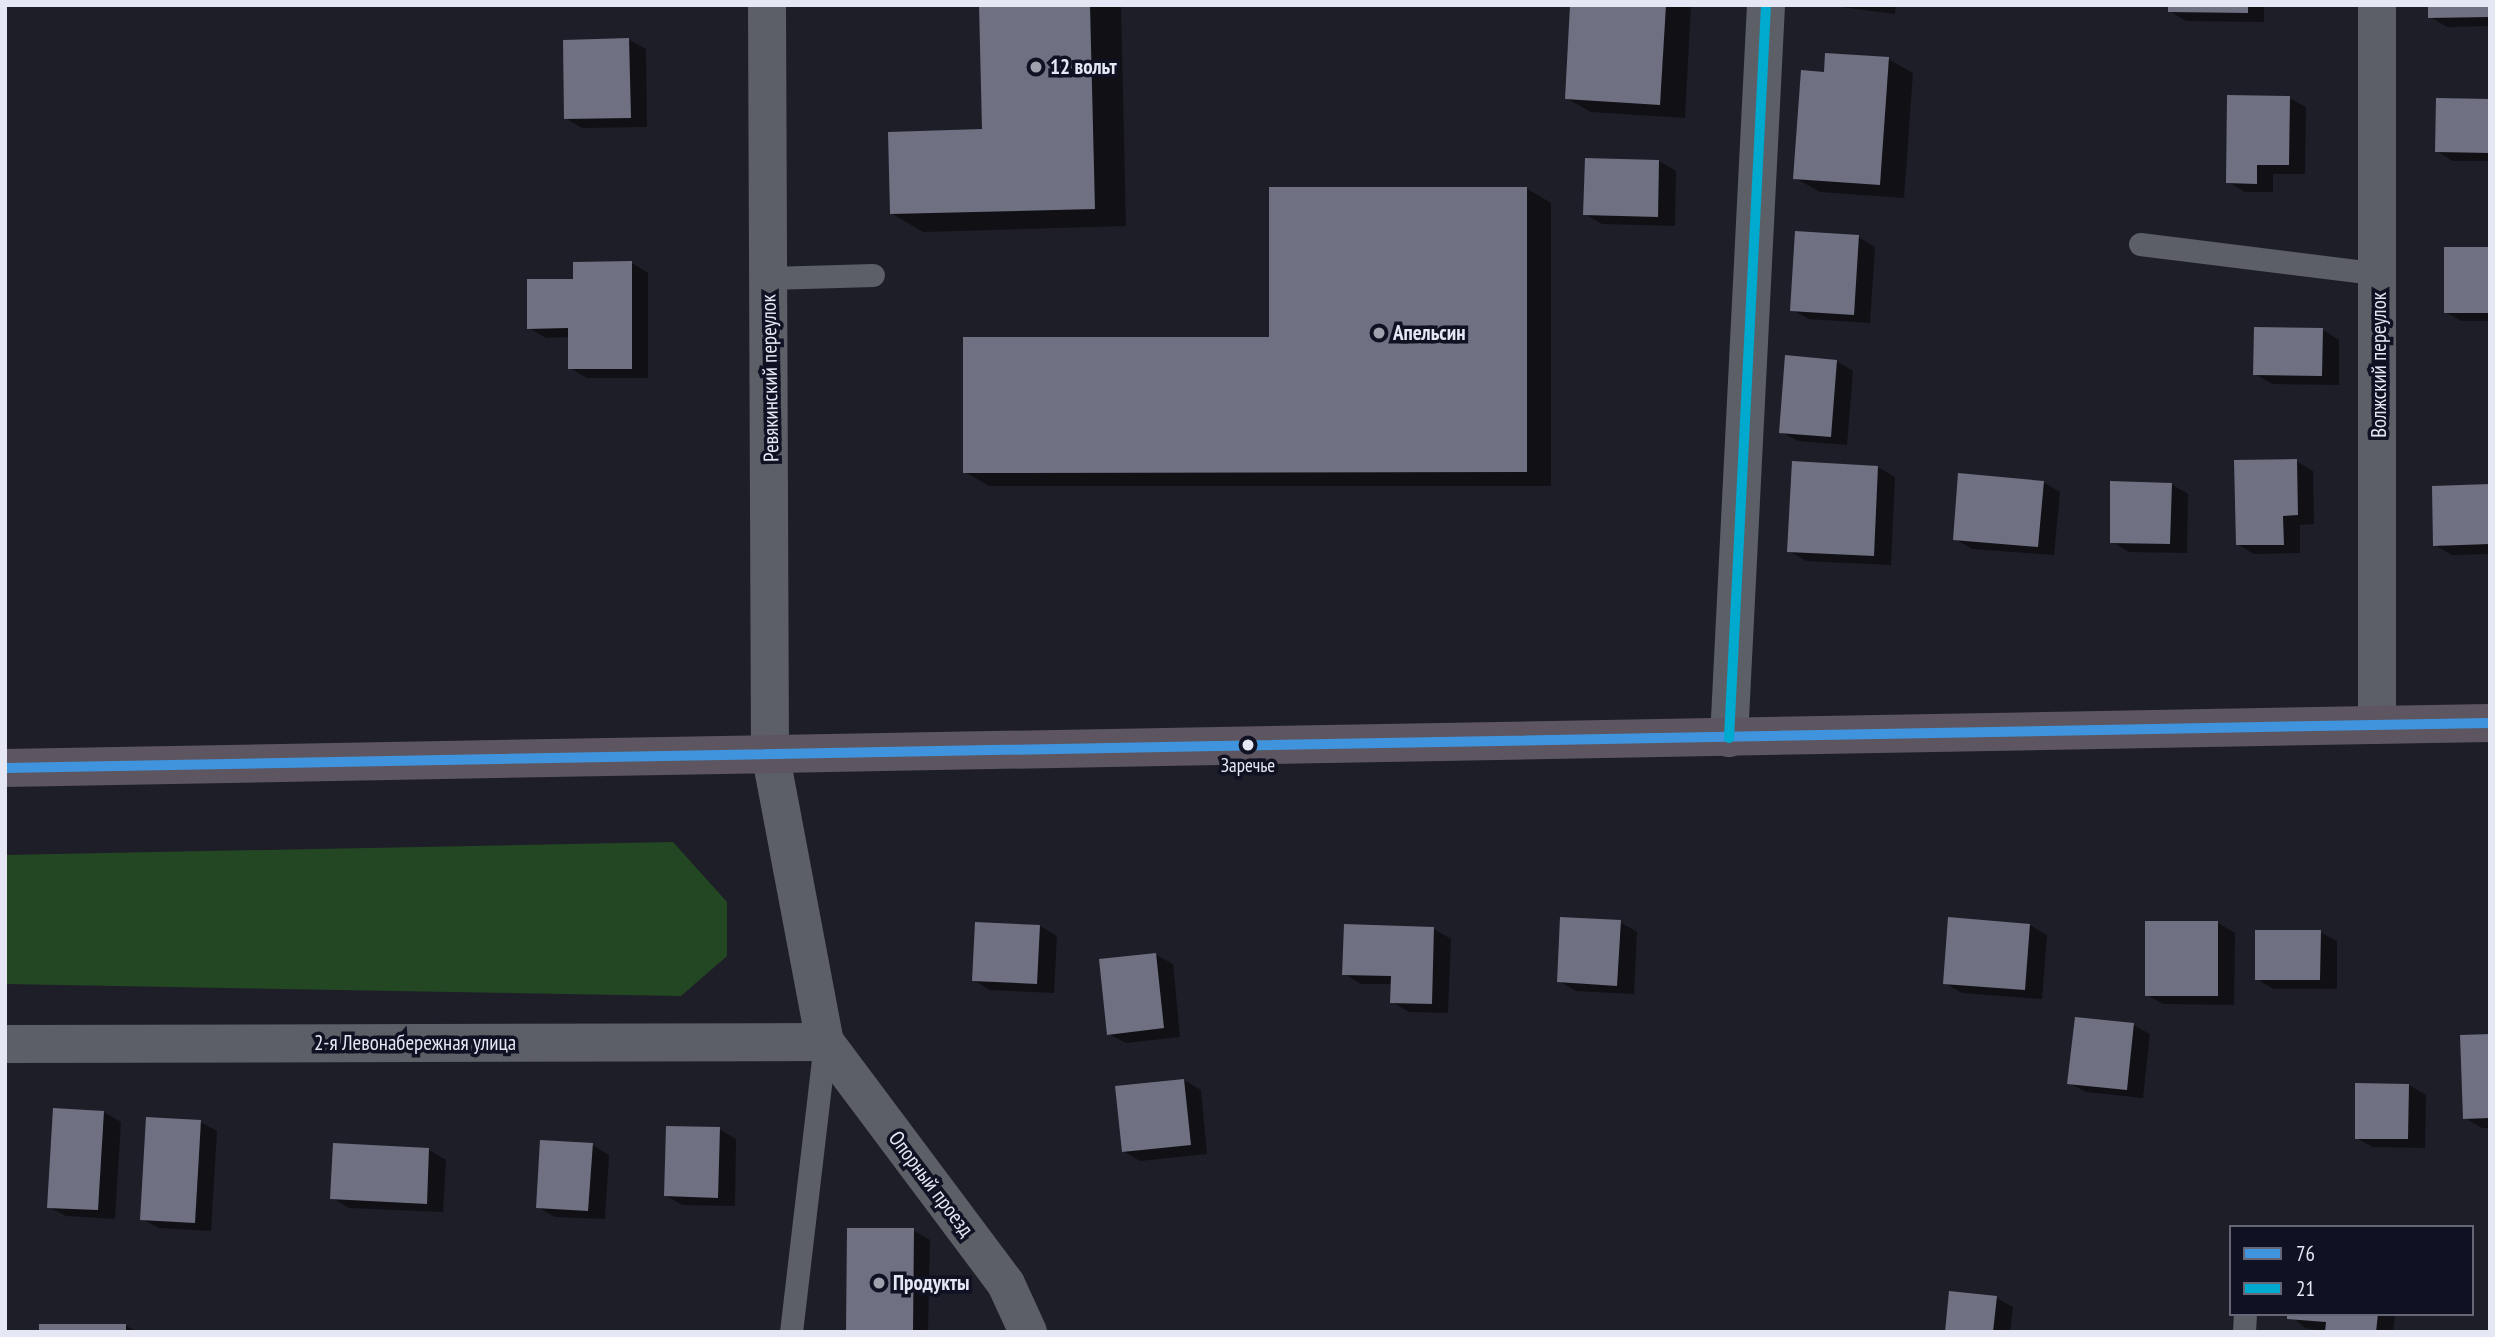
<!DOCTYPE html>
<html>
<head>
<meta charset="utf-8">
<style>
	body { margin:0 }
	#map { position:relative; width:2495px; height:1337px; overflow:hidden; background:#1e1e29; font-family:"PT Sans Narrow",sans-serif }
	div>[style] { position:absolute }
	.green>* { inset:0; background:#244723 }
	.shadow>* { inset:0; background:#0007 }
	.building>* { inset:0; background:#6f7081 }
	.service>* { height:23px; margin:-11.5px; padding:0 11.5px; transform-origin:11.5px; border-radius:11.5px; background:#5d5f67 }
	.minor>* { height:38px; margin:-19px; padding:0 19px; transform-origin:19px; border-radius:19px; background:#5d5f67 }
	.primary>* { height:38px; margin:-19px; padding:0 19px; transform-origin:19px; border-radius:19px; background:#5d5660 }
	.bus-1>* { height:10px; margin:-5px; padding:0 5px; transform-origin:5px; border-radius:5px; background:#4094de }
	.bus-2>* { height:10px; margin:-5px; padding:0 5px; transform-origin:5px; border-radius:5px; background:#00a9ce }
	.dots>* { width:19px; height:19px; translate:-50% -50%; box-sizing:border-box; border:4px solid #101223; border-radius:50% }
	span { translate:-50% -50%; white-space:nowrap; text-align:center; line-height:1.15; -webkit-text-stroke:7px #101223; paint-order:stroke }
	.bus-label { font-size:19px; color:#e5e7f4 }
	.poi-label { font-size:21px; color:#e5e7f4; font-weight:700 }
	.left { translate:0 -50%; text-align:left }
	.street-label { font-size:21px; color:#e5e7f4 }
	.frame { position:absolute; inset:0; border:7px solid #e5e7f4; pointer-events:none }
	.legend { position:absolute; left:2229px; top:1225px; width:245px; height:91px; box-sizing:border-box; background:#101223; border:2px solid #656777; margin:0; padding:9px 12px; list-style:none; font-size:21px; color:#e5e7f4 }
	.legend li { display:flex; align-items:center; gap:14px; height:35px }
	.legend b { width:35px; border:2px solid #656777 }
</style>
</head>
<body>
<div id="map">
	<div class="green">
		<div style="clip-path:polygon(673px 842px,727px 902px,727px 956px,681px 996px,5px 984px,5px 855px)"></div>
	</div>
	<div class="shadow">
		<div style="clip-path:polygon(981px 5px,1121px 5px,1126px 226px,923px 232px,891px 213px,984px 131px)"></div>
		<div style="clip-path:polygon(1572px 5px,1691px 5px,1685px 118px,1591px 112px,1566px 98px)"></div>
		<div style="clip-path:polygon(1826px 5px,1896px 5px,1895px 14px)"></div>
		<div style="clip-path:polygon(2169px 5px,2264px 5px,2264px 22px,2186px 21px,2169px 11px)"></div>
		<div style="clip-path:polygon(2490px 5px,2490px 26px,2447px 27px,2430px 17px)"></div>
		<div style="clip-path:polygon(629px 40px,646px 49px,647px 127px,582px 128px,565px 118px)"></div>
		<div style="clip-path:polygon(1888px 59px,1913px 73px,1904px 198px,1820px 192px,1795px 178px,1825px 74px)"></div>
		<div style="clip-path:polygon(2289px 98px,2306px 107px,2305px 174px,2273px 174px,2273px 192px,2245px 192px,2228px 182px)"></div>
		<div style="clip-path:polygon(2490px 100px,2490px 161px,2453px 161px,2436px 151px)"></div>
		<div style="clip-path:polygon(1659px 161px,1676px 171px,1675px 226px,1602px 224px,1585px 214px)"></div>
		<div style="clip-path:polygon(1526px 188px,1551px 203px,1551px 486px,989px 486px,965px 472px,1271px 339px)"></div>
		<div style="clip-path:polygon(1858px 237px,1875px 247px,1870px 323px,1809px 319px,1792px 310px)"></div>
		<div style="clip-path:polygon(2490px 249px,2490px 321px,2462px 321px,2445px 312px)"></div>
		<div style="clip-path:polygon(632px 263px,648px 273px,648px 378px,587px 378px,570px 368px,570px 337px,546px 338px,529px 328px,575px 281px)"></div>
		<div style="clip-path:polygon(2323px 330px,2339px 340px,2339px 385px,2272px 384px,2255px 374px)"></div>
		<div style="clip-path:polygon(1836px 361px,1853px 371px,1847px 445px,1798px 441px,1781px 432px)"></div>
		<div style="clip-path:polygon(2296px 461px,2313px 471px,2314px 524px,2300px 525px,2300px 553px,2254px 554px,2237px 544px)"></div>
		<div style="clip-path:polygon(1878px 467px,1895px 477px,1891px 565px,1806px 561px,1789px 551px)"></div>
		<div style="clip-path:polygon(2043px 482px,2060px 492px,2054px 555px,1972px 549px,1955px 539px)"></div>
		<div style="clip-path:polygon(2171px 484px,2188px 494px,2187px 553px,2129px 552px,2112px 542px)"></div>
		<div style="clip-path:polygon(2490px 486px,2490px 554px,2452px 555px,2435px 545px)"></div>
		<div style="clip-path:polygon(1620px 922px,1637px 932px,1634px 994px,1576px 991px,1559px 981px)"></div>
		<div style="clip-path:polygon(2218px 923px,2235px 933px,2234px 1005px,2163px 1004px,2147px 995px)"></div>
		<div style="clip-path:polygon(2030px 925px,2047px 935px,2042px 999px,1962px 993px,1945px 983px)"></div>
		<div style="clip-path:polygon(1040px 926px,1057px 936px,1054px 993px,990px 990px,973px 980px)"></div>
		<div style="clip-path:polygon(1434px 929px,1451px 939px,1448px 1013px,1409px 1012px,1392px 1002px,1392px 984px,1361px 984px,1344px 974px)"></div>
		<div style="clip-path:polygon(2320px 932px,2337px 941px,2337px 989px,2273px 989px,2257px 979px)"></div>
		<div style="clip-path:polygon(1156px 955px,1173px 964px,1180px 1037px,1126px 1043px,1109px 1034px)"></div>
		<div style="clip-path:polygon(2133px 1025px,2150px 1034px,2143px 1098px,2086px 1092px,2069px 1083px)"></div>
		<div style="clip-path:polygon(2490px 1036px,2490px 1128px,2482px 1128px,2465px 1118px)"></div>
		<div style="clip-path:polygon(1184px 1080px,1201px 1090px,1207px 1154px,1140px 1161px,1123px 1151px)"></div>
		<div style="clip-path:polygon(2409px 1085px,2426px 1095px,2425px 1148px,2373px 1147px,2356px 1138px)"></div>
		<div style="clip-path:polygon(104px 1112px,121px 1122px,115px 1219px,66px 1216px,49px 1207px)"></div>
		<div style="clip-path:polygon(200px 1122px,217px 1131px,211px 1231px,159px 1228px,142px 1219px)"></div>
		<div style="clip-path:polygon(719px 1129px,736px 1139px,735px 1206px,682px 1205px,665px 1195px)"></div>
		<div style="clip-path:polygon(592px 1145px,609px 1155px,605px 1219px,555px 1217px,538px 1207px)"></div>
		<div style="clip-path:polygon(429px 1150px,446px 1160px,443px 1212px,349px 1208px,332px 1198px)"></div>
		<div style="clip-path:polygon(913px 1230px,930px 1240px,928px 1332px,847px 1332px)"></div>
		<div style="clip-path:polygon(1996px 1298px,2013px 1307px,2010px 1332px,1946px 1332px)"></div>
		<div style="clip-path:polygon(2289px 1314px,2395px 1314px,2393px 1332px,2327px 1332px,2305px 1328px)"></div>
		<div style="clip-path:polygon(125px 1325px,137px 1332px,41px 1332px)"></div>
	</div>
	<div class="building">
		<div style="clip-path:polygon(979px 5px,1090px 5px,1095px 209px,890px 214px,888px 132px,982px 129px)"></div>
		<div style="clip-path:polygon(1570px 5px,1666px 5px,1660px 105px,1565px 99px)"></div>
		<div style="clip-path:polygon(2168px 5px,2248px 5px,2248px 13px,2168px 12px)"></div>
		<div style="clip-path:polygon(2428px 5px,2490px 5px,2490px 17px,2428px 18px)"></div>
		<div style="clip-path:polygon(629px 38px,631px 118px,564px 119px,563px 40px)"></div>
		<div style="clip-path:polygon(1825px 53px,1889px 57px,1880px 185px,1793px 179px,1801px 70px,1824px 72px)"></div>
		<div style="clip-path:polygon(2227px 95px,2290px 96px,2289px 165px,2257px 165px,2257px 184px,2226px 183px)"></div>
		<div style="clip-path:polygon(2436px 98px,2490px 99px,2490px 153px,2435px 152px)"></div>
		<div style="clip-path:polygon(1585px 158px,1659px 160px,1658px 217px,1583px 215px)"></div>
		<div style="clip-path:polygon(1269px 187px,1527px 187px,1527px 472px,963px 473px,963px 337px,1269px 337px)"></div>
		<div style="clip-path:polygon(1795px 231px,1859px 235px,1854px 315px,1790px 311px)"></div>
		<div style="clip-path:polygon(2444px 247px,2490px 247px,2490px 313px,2444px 313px)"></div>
		<div style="clip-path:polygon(632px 261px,632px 369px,568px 369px,568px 328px,527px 329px,527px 279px,573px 279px,573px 262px)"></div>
		<div style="clip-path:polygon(2254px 327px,2323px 328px,2322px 376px,2253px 375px)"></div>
		<div style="clip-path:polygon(1785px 355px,1837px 360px,1831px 437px,1779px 433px)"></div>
		<div style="clip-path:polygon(2297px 459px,2298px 515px,2283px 516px,2284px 545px,2236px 545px,2234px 460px)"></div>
		<div style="clip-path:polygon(1792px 461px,1878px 466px,1874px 556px,1787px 552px)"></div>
		<div style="clip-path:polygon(1958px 473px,2044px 481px,2038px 547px,1953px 540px)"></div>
		<div style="clip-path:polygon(2110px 481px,2172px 483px,2170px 544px,2110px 543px)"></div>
		<div style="clip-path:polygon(2490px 484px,2490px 544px,2433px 546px,2432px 486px)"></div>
		<div style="clip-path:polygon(1560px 917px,1621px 920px,1617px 986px,1557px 982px)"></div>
		<div style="clip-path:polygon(1948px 917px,2030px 924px,2025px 990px,1943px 984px)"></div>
		<div style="clip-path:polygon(2145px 921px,2218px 921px,2218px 996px,2145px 996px)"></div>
		<div style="clip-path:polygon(975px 922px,1040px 925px,1037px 984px,972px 981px)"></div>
		<div style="clip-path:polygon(1344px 924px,1434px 927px,1432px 1004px,1390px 1003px,1391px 976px,1342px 975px)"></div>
		<div style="clip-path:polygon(2255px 930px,2321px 930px,2320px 980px,2255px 980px)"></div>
		<div style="clip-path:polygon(1156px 953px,1164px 1028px,1107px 1035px,1099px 959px)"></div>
		<div style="clip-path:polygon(2075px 1017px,2134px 1023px,2127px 1090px,2067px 1084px)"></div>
		<div style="clip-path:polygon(2490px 1034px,2490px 1118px,2463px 1119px,2460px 1035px)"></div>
		<div style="clip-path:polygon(1184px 1079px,1191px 1145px,1122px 1152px,1115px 1086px)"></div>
		<div style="clip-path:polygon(2355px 1083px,2409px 1084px,2408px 1139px,2355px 1139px)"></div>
		<div style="clip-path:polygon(53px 1108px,104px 1111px,98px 1210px,47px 1208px)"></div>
		<div style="clip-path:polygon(146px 1117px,201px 1120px,195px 1223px,140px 1220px)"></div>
		<div style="clip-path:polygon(666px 1126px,720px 1127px,718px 1198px,664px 1196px)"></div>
		<div style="clip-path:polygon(540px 1140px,593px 1143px,588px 1211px,536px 1208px)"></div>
		<div style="clip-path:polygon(333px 1143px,429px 1148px,427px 1204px,330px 1199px)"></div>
		<div style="clip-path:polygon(847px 1228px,914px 1228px,913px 1332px,846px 1332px)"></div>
		<div style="clip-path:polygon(1949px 1291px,1997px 1296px,1993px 1332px,1945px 1332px)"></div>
		<div style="clip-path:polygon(2287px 1314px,2378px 1314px,2376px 1332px,2325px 1332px,2326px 1322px,2287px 1319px)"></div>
		<div style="clip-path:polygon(39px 1324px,126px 1324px,126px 1332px,39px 1332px)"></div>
	</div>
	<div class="service">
		<div style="left:2140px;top:244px;width:242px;rotate:7.1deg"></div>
		<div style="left:769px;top:278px;width:104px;rotate:-1.7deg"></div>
		<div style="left:791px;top:1332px;width:292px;rotate:-83.3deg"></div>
		<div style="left:2244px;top:1332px;width:18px;rotate:-87deg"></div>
	</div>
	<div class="minor">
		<div style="left:767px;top:5px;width:747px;rotate:89.77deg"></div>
		<div style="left:770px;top:752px;width:295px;rotate:79.3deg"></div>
		<div style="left:825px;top:1042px;width:302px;rotate:53.2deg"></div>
		<div style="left:1006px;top:1284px;width:53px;rotate:65.4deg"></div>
		<div style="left:2377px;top:5px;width:720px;rotate:90deg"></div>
		<div style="left:1729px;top:738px;width:734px;rotate:-87.11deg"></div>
		<div style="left:5px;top:1044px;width:820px;rotate:-0.14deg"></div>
	</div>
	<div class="primary">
		<div style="left:5px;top:768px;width:2485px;rotate:-1.04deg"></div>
	</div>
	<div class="bus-1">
		<div style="left:5px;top:768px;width:2485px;rotate:-1.04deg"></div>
	</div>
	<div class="bus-2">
		<div style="left:1729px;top:738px;width:734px;rotate:-87.11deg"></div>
	</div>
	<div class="dots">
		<div style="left:1036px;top:67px;background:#9fa1ad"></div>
		<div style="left:1379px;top:333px;background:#9fa1ad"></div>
		<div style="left:1248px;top:745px;background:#e5e7f4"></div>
		<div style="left:879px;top:1283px;background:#9fa1ad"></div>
	</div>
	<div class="bus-label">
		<span style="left:1248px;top:766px">Заречье</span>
	</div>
	<div class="poi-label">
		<span class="left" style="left:1050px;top:67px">12 вольт</span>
		<span class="left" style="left:1393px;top:333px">Апельсин</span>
		<span class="left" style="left:893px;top:1283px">Продукты</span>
	</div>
	<div class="street-label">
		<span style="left:2379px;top:365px;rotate:-90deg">Волжский переулок</span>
		<span style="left:770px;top:378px;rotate:-91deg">Ревякинский переулок</span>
		<span style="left:415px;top:1043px">2-я Левонабережная улица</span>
		<span style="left:931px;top:1184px;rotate:53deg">Опорный проезд</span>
	</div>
	<div class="frame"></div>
	<ul class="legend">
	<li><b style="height:9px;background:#4094de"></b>76</li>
	<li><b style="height:9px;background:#00a9ce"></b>21</li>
	</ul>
</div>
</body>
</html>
